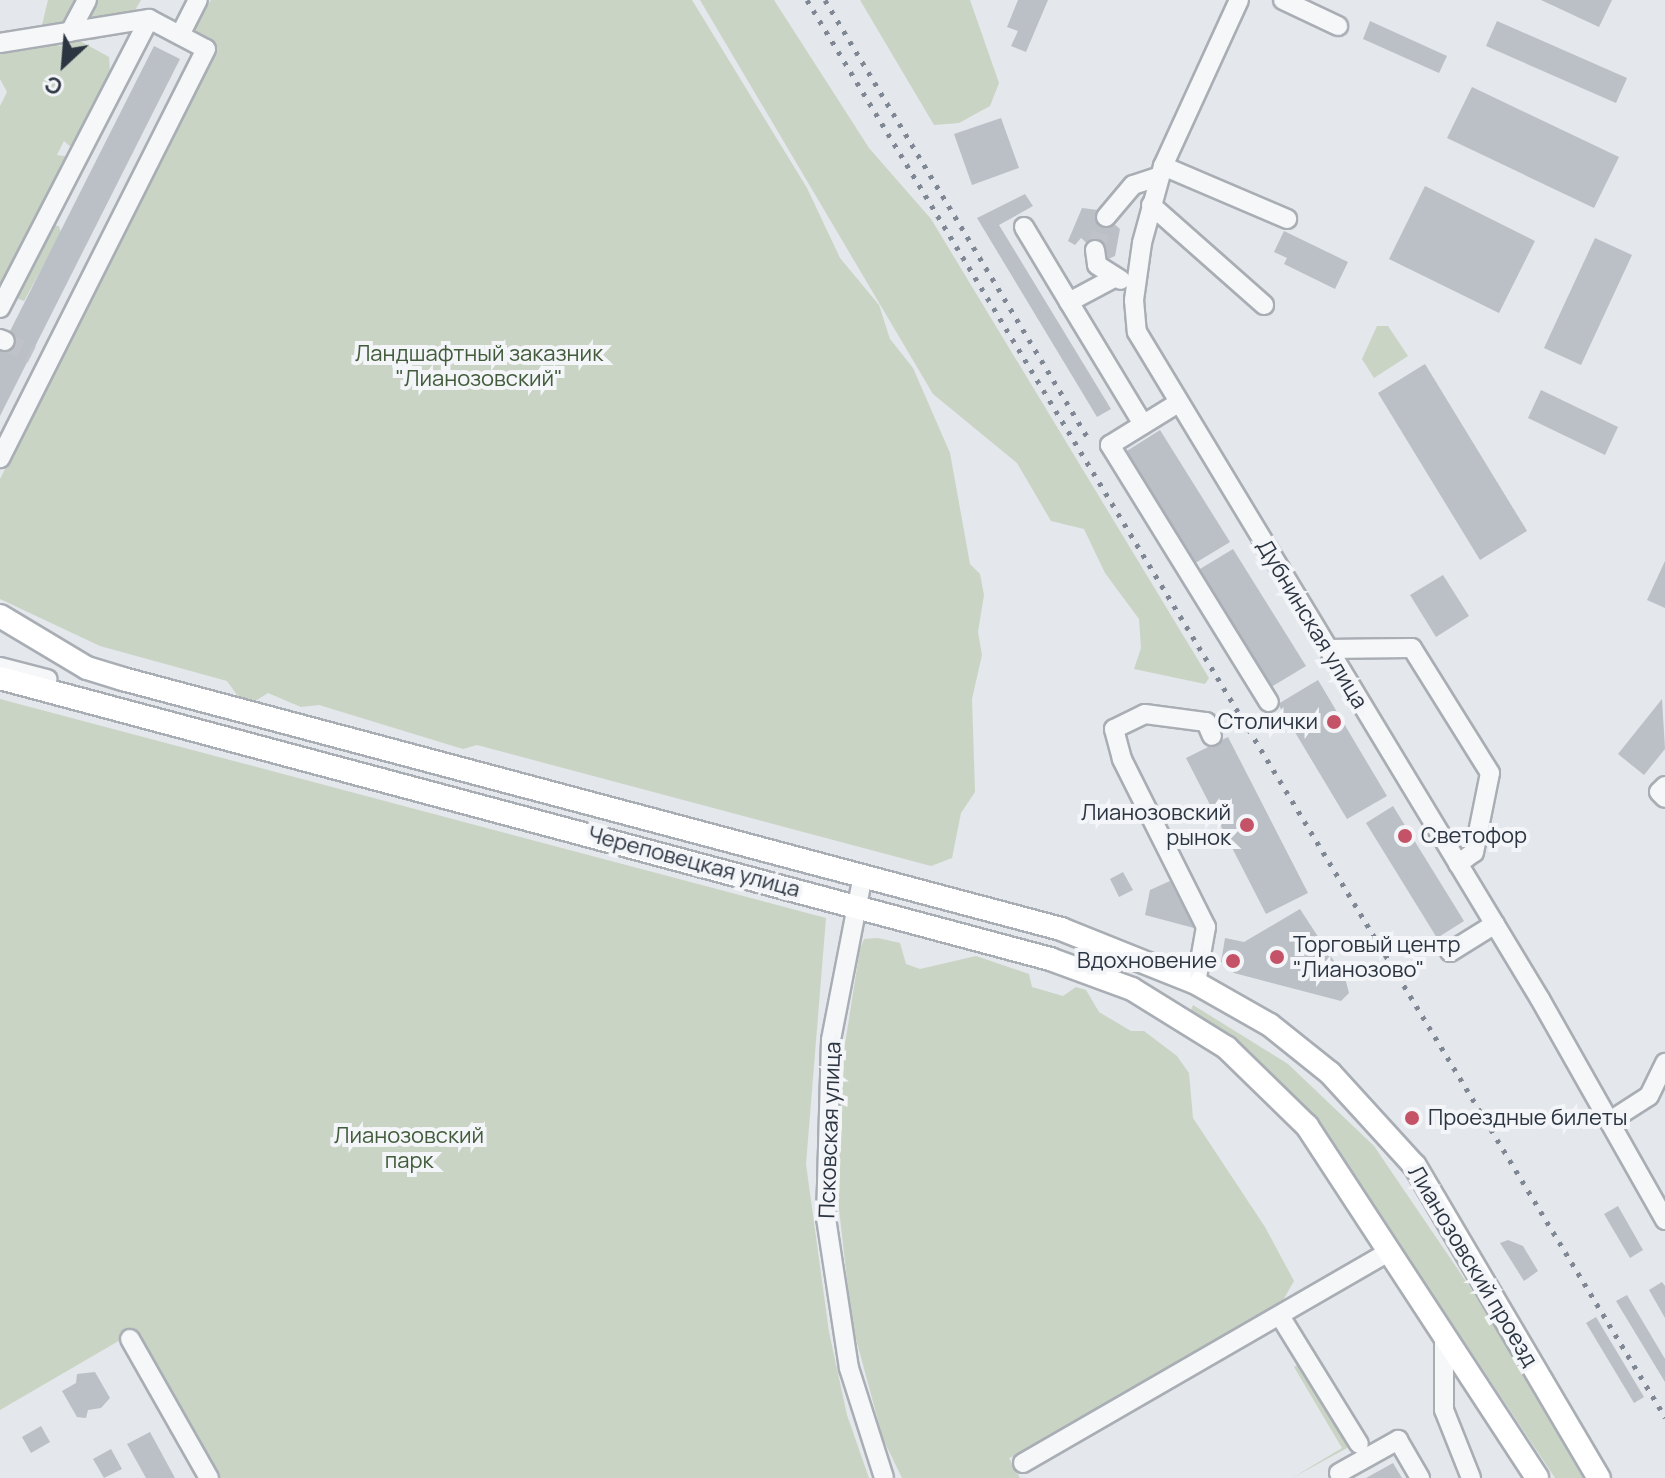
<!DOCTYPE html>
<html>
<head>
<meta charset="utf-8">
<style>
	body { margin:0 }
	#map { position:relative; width:1665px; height:1478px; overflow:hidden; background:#e4e7eb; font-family:Manrope,sans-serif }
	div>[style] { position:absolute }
	.green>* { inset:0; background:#c9d4c5 }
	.building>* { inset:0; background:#bbc0c7 }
	.minor-tunnel>* { height:18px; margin-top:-9px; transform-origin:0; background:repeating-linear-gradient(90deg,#bfc3c9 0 18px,transparent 0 27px) }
	.roads { filter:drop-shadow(2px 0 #a9aeb5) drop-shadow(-2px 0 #a9aeb5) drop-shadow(0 2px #a9aeb5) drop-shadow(0 -2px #a9aeb5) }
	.minor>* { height:18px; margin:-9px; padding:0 9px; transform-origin:9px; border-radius:9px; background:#f6f7f9 }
	.major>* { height:22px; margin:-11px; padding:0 11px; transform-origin:11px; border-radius:11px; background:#fff }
	.rail>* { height:5px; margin-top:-2.5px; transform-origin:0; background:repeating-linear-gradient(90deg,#7e8793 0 4px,transparent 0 12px) }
	.dots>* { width:22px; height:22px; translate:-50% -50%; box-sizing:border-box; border:4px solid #f3f5f8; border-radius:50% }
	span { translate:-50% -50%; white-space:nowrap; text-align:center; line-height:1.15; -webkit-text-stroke:8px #f3f5f8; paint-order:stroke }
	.park-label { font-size:22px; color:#425c3b }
	.street-label { font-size:22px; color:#2c3542 }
	.poi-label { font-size:22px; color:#2c3542 }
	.right { translate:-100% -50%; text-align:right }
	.left { translate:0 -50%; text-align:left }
	.north { position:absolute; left:24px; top:24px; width:80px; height:80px; -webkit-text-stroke:6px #f3f5f8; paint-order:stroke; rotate:206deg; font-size:22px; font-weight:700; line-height:32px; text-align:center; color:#2c3542 }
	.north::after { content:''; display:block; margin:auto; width:28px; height:36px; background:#2c3542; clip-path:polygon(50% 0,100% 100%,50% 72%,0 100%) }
</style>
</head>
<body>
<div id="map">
	<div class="green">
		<div style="clip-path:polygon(48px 0,84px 0,61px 31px,41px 29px)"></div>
		<div style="clip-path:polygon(91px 0,141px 0,133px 14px,109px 16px,96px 40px,85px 40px,79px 35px)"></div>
		<div style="clip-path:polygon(211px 0,692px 0,807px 188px,840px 258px,879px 305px,890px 339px,913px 368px,950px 453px,970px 564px,980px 574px,984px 595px,978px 632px,982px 655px,972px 699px,975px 792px,961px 813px,952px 858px,931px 866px,477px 745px,463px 749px,319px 705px,301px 707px,268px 693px,257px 700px,240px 699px,227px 681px,100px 646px,0 599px,0 479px,213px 56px,215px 49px,193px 35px,194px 23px)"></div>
		<div style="clip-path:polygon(700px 0,774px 0,869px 148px,931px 219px,1209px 678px,1205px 684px,1134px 669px,1141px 648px,1139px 619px,1105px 573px,1084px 529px,1051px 521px,1017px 463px,933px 394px)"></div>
		<div style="clip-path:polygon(860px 0,970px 0,999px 83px,990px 106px,959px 123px,934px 125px)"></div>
		<div style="clip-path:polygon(52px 36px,59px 46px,80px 41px,109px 57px,110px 72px,100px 109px,75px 151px,64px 141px,57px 155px,71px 157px,33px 221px,33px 237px,50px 225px,59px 226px,61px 233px,24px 301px,16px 298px,18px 287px,0 305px,0 106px,7px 92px,0 79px,0 37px)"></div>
		<div style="clip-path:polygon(1377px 326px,1388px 326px,1408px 356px,1374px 378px,1362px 359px)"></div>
		<div style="clip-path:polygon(0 699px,826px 918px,806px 1164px,829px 1332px,847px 1415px,869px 1478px,219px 1478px,134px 1332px,0 1410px)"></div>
		<div style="clip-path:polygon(878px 938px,900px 943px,906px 964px,920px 969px,976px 956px,1029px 974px,1032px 987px,1063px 996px,1076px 987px,1086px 990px,1099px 1012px,1131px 1031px,1144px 1031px,1177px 1056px,1189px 1073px,1193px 1118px,1265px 1227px,1294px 1281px,1262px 1337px,1243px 1334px,1057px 1438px,1009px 1458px,1020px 1478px,902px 1478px,883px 1439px,852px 1324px,838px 1200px,839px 1082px,860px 949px,864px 939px)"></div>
		<div style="clip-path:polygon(1193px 1005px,1288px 1064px,1374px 1146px,1480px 1302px,1583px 1478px,1555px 1478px,1316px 1119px,1258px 1061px,1191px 1010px)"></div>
		<div style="clip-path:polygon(1301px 1363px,1352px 1441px,1347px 1448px,1292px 1478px,1342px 1448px,1294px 1367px)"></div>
	</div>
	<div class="building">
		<div style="clip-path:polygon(1018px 0,1048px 0,1026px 52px,1011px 46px,1018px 31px,1007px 27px)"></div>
		<div style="clip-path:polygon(1541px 0,1612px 0,1599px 27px)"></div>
		<div style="clip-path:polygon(1370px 21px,1447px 56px,1439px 73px,1363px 39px)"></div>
		<div style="clip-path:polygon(1497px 21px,1627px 78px,1616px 103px,1486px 46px)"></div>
		<div style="clip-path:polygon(154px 46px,180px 59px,0 416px,0 351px)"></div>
		<div style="clip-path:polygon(1472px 87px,1619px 157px,1594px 208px,1447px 138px)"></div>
		<div style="clip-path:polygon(1001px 118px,1019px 168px,972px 185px,954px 134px)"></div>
		<div style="clip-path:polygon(1425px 186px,1535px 241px,1499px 313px,1389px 259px)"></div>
		<div style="clip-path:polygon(1025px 194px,1033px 206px,999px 225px,1111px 409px,1097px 417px,977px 218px)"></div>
		<div style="clip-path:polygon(1082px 208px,1098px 210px,1120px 229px,1115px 256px,1106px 260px,1081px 238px,1075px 245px,1068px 241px)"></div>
		<div style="clip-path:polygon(1284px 231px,1348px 262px,1335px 289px,1284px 264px,1287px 258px,1274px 252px)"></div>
		<div style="clip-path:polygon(1595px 238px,1632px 255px,1581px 365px,1544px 348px)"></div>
		<div style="clip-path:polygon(1425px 364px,1527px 531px,1480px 560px,1378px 393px)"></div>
		<div style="clip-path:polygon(1541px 390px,1618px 427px,1605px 455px,1528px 418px)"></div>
		<div style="clip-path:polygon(1160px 430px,1230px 542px,1192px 565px,1122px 454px)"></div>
		<div style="clip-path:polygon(1233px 549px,1306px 666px,1268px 689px,1195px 572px)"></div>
		<div style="clip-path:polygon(1665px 561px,1665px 608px,1647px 600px)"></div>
		<div style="clip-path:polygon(1443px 575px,1469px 616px,1436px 637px,1410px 595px)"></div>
		<div style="clip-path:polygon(1318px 680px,1387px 796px,1347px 819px,1278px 704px)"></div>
		<div style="clip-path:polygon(1662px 699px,1665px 749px,1644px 775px,1618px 754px)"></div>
		<div style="clip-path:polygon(1228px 737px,1308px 893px,1266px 914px,1186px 758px)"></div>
		<div style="clip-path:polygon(1393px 806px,1464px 921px,1437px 938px,1366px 823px)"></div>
		<div style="clip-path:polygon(1123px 872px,1133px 890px,1119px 897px,1110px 879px)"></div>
		<div style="clip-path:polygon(1170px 881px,1194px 928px,1145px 915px,1150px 890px)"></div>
		<div style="clip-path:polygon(1300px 909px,1345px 978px,1349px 993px,1341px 1001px,1234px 973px,1221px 962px,1225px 938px,1244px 942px)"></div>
		<div style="clip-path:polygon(1618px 1206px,1643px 1250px,1630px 1258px,1604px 1214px)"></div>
		<div style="clip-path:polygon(1508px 1240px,1523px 1246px,1538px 1271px,1524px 1281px,1500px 1243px)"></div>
		<div style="clip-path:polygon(1662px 1282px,1665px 1286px,1665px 1318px,1649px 1290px)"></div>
		<div style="clip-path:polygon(1627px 1295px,1665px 1359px,1665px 1382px,1616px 1301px)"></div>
		<div style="clip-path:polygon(1596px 1317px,1644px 1397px,1634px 1403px,1586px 1323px)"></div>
		<div style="clip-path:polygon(95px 1372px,110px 1398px,101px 1408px,88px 1410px,86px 1418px,77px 1417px,62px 1391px,76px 1383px,77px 1374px)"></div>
		<div style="clip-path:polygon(41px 1426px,50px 1442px,31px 1453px,22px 1437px)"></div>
		<div style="clip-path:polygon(150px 1432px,175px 1478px,146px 1478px,127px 1444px)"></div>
		<div style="clip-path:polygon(111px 1449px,122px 1469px,104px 1478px,93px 1459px)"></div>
		<div style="clip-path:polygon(1393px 1463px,1402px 1478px,1366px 1478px)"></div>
	</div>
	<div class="minor-tunnel">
		<div style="left:1095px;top:250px;width:35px;rotate:-72deg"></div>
		<div style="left:5px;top:341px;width:30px;rotate:27deg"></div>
	</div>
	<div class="roads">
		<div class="minor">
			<div style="left:1239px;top:0;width:183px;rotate:114.6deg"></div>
			<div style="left:1163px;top:166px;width:80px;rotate:105.3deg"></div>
			<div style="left:1142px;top:243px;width:58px;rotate:98deg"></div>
			<div style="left:1134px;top:300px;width:32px;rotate:85deg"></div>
			<div style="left:1137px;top:332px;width:779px;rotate:58.86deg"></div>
			<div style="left:1540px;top:999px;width:254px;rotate:60.5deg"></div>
			<div style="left:1283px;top:0;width:61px;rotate:25.3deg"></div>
			<div style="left:70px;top:32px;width:36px;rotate:-62deg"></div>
			<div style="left:180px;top:35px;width:39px;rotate:-63deg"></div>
			<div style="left:0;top:43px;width:151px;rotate:-9.2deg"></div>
			<div style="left:149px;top:19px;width:64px;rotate:27.8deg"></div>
			<div style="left:206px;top:49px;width:458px;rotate:116.7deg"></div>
			<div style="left:1163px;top:166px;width:135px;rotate:23.1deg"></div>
			<div style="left:1151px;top:205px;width:151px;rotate:41.5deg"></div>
			<div style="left:1106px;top:217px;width:42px;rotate:-49.8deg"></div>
			<div style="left:1133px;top:185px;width:28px;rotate:-18deg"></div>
			<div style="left:1024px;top:227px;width:87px;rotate:59deg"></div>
			<div style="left:1095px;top:250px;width:15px;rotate:82deg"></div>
			<div style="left:1097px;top:265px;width:28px;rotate:32deg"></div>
			<div style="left:1112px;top:279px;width:49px;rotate:151.9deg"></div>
			<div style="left:1069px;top:302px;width:143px;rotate:58.8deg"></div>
			<div style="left:0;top:308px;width:325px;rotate:-62.7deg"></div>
			<div style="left:0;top:339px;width:5px;rotate:22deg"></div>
			<div style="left:1178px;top:403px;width:80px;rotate:148.3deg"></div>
			<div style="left:1110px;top:445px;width:302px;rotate:58.3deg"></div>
			<div style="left:1328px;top:649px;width:84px;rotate:-0.7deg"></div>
			<div style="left:1412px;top:648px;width:147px;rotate:58deg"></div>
			<div style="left:1490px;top:773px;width:81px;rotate:101.4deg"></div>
			<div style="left:1474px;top:852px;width:20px;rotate:143deg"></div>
			<div style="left:0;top:667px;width:49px;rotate:14.3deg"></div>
			<div style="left:1665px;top:786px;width:8px;rotate:135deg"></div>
			<div style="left:1659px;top:792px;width:8px;rotate:45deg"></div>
			<div style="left:863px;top:875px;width:168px;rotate:101deg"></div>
			<div style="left:831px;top:1040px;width:178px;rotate:91.6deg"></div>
			<div style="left:826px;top:1218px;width:152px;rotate:81.3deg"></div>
			<div style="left:849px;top:1368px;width:115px;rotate:72.3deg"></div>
			<div style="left:1450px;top:952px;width:53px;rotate:-31.9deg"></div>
			<div style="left:1196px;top:983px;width:57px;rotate:-79.9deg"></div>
			<div style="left:1206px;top:927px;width:188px;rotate:-116.6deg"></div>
			<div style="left:1122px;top:759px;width:31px;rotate:-105deg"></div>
			<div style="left:1114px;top:729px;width:34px;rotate:-26deg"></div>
			<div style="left:1145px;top:714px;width:62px;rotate:7.5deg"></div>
			<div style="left:1206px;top:722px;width:15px;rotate:67deg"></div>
			<div style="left:1610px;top:1121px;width:46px;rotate:-32.7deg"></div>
			<div style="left:1649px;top:1096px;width:37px;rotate:-64deg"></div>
			<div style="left:1280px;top:1316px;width:150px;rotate:58.3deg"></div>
			<div style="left:1444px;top:1335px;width:75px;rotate:90deg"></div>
			<div style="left:1444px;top:1410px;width:73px;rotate:68.3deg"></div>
			<div style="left:130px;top:1339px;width:160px;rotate:60.4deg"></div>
			<div style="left:1023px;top:1463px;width:422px;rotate:-30deg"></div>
			<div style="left:1339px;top:1473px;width:68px;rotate:-29.2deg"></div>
			<div style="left:1398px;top:1440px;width:44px;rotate:59.9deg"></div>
		</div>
		<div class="major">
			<div style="left:0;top:616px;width:101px;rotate:30.9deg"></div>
			<div style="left:87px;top:668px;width:38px;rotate:17deg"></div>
			<div style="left:123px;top:679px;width:971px;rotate:14.92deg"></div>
			<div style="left:1061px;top:929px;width:145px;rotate:21.8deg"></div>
			<div style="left:1196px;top:983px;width:85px;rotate:29.6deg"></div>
			<div style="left:1270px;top:1025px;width:77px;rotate:38.7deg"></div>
			<div style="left:1330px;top:1073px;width:126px;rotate:47.6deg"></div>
			<div style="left:1415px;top:1166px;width:362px;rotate:59.5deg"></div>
			<div style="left:0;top:678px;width:1087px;rotate:14.98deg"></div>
			<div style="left:1050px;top:959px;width:87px;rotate:20.1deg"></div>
			<div style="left:1132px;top:989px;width:112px;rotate:31.8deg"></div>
			<div style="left:1227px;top:1048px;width:112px;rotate:44.3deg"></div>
			<div style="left:1307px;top:1126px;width:420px;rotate:56.8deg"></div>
		</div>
	</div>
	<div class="rail">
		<div style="left:807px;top:0;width:1657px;rotate:58.8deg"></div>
		<div style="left:825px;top:0;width:511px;rotate:59.02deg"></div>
	</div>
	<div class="dots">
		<div style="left:1334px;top:722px;background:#c55367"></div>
		<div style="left:1247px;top:825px;background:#c55367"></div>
		<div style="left:1405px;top:836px;background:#c55367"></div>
		<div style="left:1277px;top:957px;background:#c55367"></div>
		<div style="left:1233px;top:961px;background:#c55367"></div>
		<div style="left:1412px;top:1118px;background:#c55367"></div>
	</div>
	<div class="park-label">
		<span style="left:479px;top:366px">Ландшафтный заказник<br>"Лианозовский"</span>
		<span style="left:409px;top:1148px">Лианозовский<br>парк</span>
	</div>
	<div class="street-label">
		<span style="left:1312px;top:624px;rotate:59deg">Дубнинская улица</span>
		<span style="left:694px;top:862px;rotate:15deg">Череповецкая улица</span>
		<span style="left:830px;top:1130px;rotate:-88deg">Псковская улица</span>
		<span style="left:1473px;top:1266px;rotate:59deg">Лианозовский проезд</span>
	</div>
	<div class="poi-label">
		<span class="right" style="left:1318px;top:722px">Столички</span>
		<span class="right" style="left:1231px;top:825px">Лианозовский<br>рынок</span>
		<span class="left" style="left:1421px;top:836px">Светофор</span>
		<span class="left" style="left:1293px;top:957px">Торговый центр<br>"Лианозово"</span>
		<span class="right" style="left:1217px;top:961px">Вдохновение</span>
		<span class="left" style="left:1428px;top:1118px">Проездные билеты</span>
	</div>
	<div class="north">С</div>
</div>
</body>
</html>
